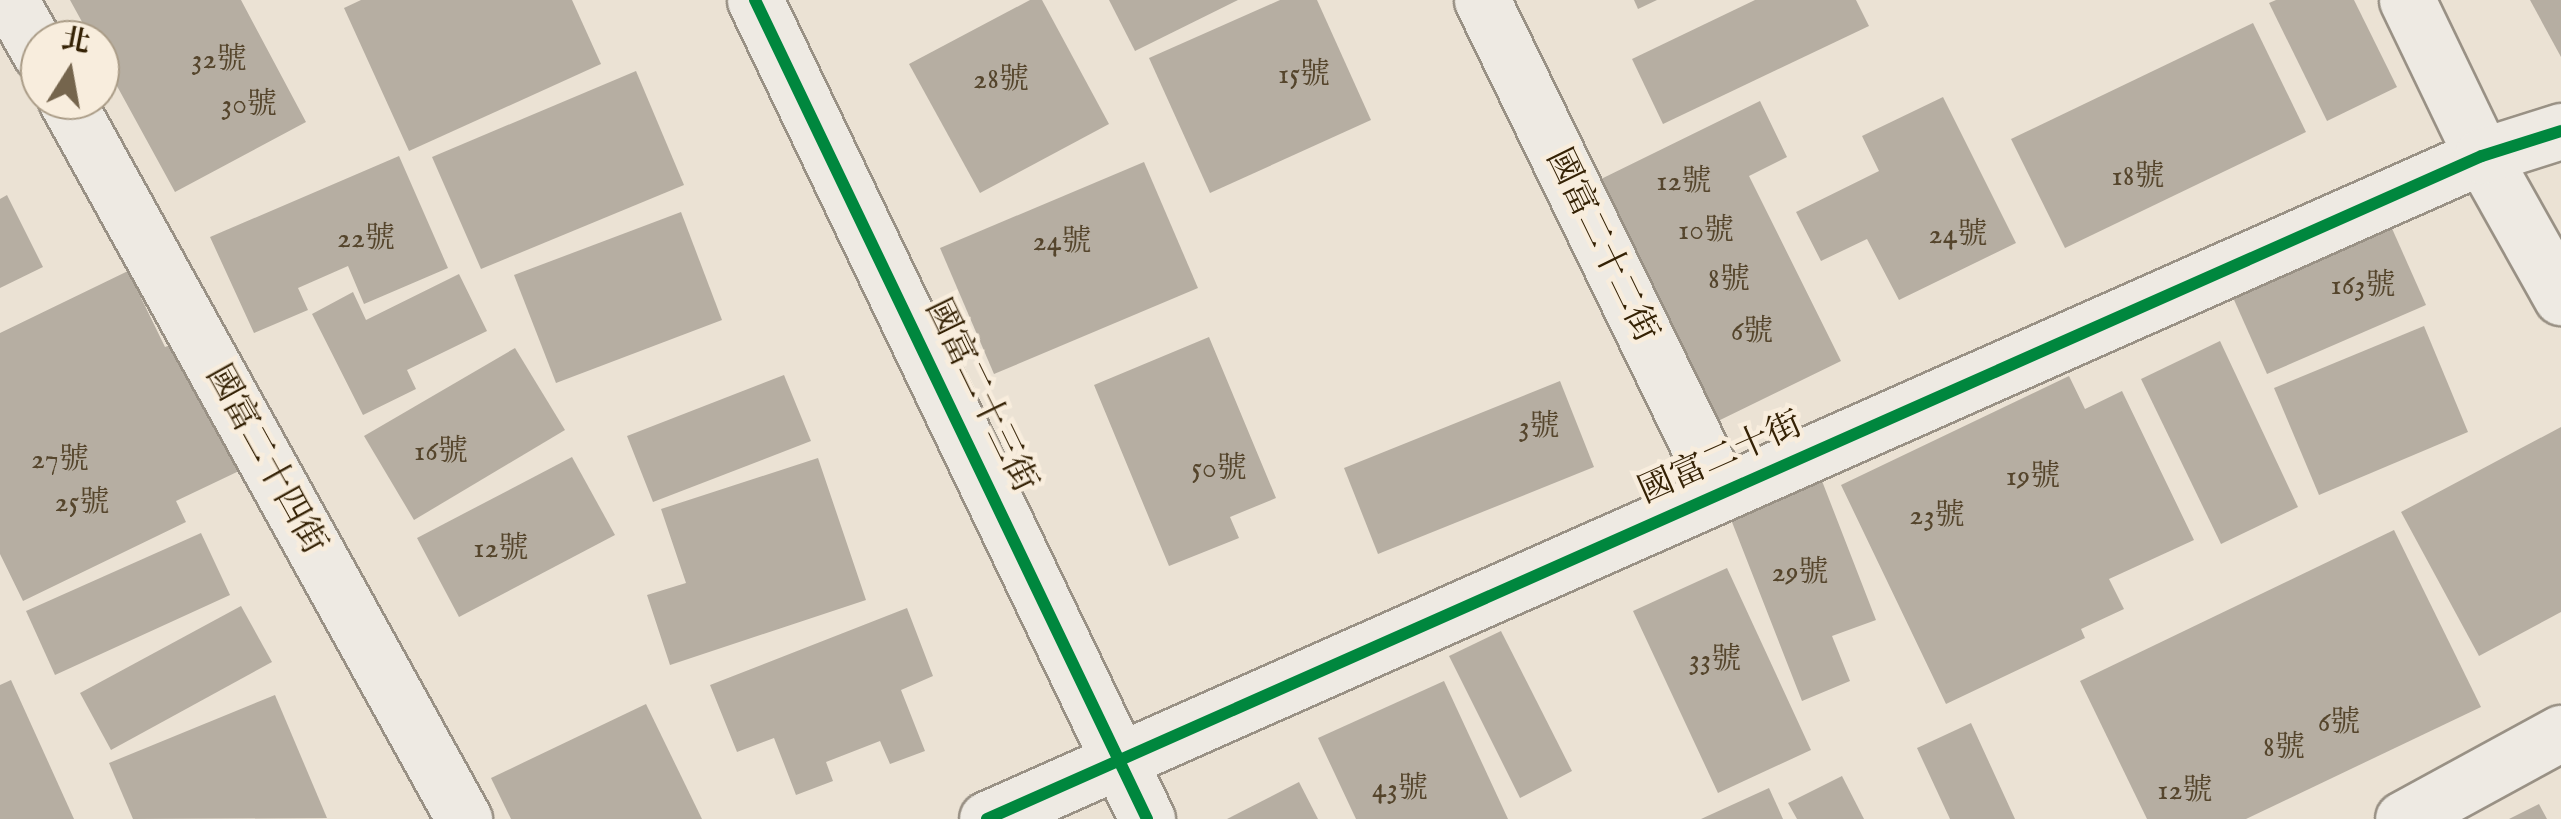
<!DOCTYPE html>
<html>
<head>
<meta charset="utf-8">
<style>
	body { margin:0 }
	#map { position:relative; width:2561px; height:819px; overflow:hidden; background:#ebe2d4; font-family:"IM FELL English","Noto Serif TC",serif }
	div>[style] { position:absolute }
	.building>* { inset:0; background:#b6aea2 }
	.roads { filter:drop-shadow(2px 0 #999185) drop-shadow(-2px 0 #999185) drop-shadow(0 2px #999185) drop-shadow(0 -2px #999185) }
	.minor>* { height:55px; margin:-27.5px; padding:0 27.5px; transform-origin:27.5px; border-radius:27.5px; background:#eeeae3 }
	.cycleway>* { height:12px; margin:-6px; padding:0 6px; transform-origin:6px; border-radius:6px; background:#00873e }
	span { translate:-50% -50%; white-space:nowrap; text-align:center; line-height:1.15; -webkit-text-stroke:9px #f8eddd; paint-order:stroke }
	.number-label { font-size:30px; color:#55452c }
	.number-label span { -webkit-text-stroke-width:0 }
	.street-label { font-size:35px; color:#352205 }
	.north { position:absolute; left:20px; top:20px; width:100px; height:100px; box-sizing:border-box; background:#f8eddd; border:2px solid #aa9c87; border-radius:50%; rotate:11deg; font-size:28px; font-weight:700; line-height:40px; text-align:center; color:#352205 }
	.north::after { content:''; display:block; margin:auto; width:35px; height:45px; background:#75654d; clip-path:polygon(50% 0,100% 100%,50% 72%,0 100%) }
</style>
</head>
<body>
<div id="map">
	<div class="building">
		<div style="clip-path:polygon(70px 0,241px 0,306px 122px,175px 192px,100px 55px,100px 40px,92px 40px)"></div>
		<div style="clip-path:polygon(361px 0,572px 0,601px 64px,409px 151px,344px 8px)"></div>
		<div style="clip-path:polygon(1030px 0,1042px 0,1109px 124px,980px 193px,909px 64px)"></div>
		<div style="clip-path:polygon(1109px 0,1238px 0,1135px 51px)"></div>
		<div style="clip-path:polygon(1280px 0,1317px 0,1371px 120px,1210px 193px,1149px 58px)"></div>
		<div style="clip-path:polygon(1634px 0,1657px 0,1638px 9px)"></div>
		<div style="clip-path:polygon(1755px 0,1856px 0,1869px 26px,1663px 124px,1632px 59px)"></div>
		<div style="clip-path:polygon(2276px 0,2354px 0,2397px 87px,2327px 121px,2269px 3px)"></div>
		<div style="clip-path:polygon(2530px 0,2561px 0,2561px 57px)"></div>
		<div style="clip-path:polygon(2253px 23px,2306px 132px,2065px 248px,2011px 139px)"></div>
		<div style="clip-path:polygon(636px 71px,684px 185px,481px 269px,432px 157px)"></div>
		<div style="clip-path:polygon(1943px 97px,2016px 243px,1899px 300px,1867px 239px,1821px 261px,1796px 212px,1879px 171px,1862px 136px)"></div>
		<div style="clip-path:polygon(1760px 101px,1787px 157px,1749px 176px,1841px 361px,1716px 422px,1597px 181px)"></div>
		<div style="clip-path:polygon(399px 156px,448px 268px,364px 304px,348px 266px,298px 288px,308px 310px,254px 333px,210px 237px)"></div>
		<div style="clip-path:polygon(1144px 162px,1198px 288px,994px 374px,940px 248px)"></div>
		<div style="clip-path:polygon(7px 195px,43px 267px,0 288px,0 199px)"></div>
		<div style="clip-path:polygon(681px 212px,722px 320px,556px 383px,514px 275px)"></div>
		<div style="clip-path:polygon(2390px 224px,2426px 305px,2267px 374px,2231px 293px)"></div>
		<div style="clip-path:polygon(128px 271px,165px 347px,176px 343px,239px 471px,176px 501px,186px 522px,23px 601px,0 554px,0 333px)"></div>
		<div style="clip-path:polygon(459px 274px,487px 331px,407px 370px,416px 389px,363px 415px,312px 314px,353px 292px,366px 320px)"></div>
		<div style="clip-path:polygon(2424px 326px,2468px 432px,2319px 495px,2274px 388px)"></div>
		<div style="clip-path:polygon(1209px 337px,1276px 498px,1230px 517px,1239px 538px,1169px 566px,1094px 385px)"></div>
		<div style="clip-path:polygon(2220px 341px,2298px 507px,2221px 544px,2141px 379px)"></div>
		<div style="clip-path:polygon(515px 348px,565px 430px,414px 520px,364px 436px)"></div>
		<div style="clip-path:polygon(784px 375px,811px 441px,653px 502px,627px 436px)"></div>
		<div style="clip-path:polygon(2069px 376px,2085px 409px,2122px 391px,2194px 540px,2109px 579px,2124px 609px,2081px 629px,2085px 638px,1946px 704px,1841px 485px)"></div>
		<div style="clip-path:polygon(1560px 381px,1594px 467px,1378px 554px,1344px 468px)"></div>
		<div style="clip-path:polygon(2561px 427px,2561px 612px,2479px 656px,2401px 512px)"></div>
		<div style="clip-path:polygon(572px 457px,615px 535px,459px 617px,417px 538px)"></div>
		<div style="clip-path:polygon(818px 458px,866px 600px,670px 665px,647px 595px,686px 583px,661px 509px)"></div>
		<div style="clip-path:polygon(1822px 481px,1876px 620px,1832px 636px,1850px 681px,1802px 701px,1730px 517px)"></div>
		<div style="clip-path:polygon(2394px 530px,2481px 707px,2246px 819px,2147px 819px,2080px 681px)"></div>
		<div style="clip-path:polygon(201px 533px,230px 595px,55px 675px,26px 611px)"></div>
		<div style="clip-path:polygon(1727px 568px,1811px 750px,1718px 793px,1633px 611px)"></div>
		<div style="clip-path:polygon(241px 606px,272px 662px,111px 750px,80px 693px)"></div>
		<div style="clip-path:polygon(907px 608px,933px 676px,901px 690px,925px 751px,890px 764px,880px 741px,826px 762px,833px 781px,796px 795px,774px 738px,737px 752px,710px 685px)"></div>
		<div style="clip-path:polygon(1501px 631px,1572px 771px,1520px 798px,1449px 656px)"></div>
		<div style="clip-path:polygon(11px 680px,74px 819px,0 819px,0 685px)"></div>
		<div style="clip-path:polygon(1444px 681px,1508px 819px,1356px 819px,1318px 738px)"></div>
		<div style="clip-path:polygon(275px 695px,327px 818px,133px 819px,109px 763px)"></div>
		<div style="clip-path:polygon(646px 704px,702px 819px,511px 819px,491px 778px)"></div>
		<div style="clip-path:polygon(1971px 723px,2015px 819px,1950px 819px,1917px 748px)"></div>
		<div style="clip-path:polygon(1842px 776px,1864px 819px,1797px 819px,1788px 803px)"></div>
		<div style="clip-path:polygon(1299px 782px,1318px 819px,1227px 819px)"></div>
		<div style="clip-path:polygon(1769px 788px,1783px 819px,1701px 819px)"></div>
		<div style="clip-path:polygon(2539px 804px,2547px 819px,2509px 819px)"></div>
	</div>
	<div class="roads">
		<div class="minor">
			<div style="left:10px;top:0;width:61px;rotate:60.5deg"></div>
			<div style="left:755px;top:0;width:908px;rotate:64.42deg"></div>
			<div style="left:1482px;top:0;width:547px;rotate:64.09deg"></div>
			<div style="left:2407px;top:0;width:173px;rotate:64.3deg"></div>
			<div style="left:2482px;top:156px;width:162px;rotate:60.7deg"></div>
			<div style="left:66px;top:100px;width:822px;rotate:61.03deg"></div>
			<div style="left:987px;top:819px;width:1635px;rotate:-23.92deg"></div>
			<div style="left:2482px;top:156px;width:83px;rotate:-17.6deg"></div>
			<div style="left:2403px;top:819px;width:180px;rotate:-28.6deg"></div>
		</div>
	</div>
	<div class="cycleway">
		<div style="left:755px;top:0;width:908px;rotate:64.42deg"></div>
		<div style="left:987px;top:819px;width:1635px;rotate:-23.92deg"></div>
		<div style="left:2482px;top:156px;width:83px;rotate:-17.6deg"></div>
	</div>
	<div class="number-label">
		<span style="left:219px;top:60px">32號</span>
		<span style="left:1304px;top:75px">15號</span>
		<span style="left:1001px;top:80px">28號</span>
		<span style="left:249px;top:105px">30號</span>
		<span style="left:2138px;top:177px">18號</span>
		<span style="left:1684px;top:182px">12號</span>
		<span style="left:1706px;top:231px">10號</span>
		<span style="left:1958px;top:235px">24號</span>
		<span style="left:366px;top:239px">22號</span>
		<span style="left:1062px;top:242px">24號</span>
		<span style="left:1729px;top:280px">8號</span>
		<span style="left:2363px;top:286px">163號</span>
		<span style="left:1752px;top:332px">6號</span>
		<span style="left:1539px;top:427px">3號</span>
		<span style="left:441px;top:452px">16號</span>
		<span style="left:60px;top:460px">27號</span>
		<span style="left:1219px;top:469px">50號</span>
		<span style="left:2033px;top:477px">19號</span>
		<span style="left:82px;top:503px">25號</span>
		<span style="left:1937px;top:516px">23號</span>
		<span style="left:501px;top:549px">12號</span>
		<span style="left:1800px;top:573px">29號</span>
		<span style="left:1715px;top:660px">33號</span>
		<span style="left:2339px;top:723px">6號</span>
		<span style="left:2284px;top:748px">8號</span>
		<span style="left:1400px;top:789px">43號</span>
		<span style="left:2185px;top:791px">12號</span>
	</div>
	<div class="street-label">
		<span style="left:1601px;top:246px;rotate:64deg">國富二十二街</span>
		<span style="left:980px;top:396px;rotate:64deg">國富二十三街</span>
		<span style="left:1721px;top:459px;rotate:-24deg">國富二十街</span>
		<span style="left:265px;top:460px;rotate:61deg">國富二十四街</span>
	</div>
	<div class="north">北</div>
</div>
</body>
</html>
